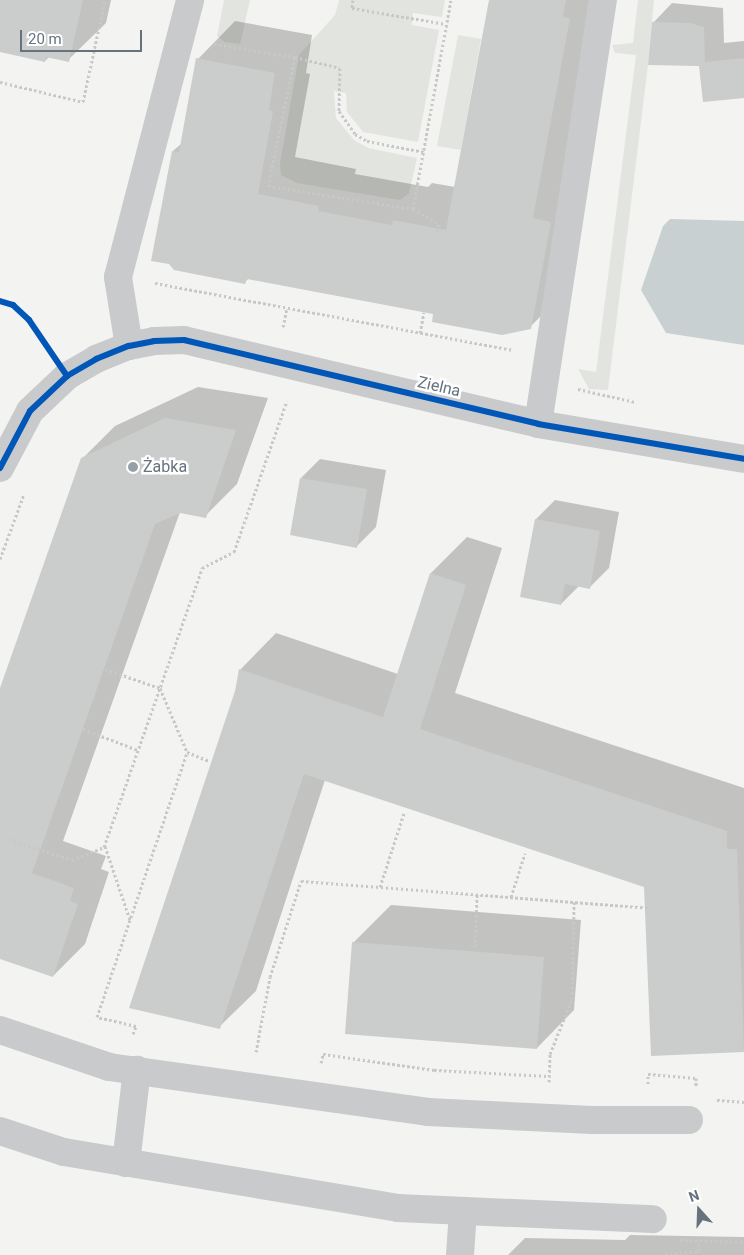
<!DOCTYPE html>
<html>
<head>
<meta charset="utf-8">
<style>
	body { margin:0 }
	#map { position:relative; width:744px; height:1255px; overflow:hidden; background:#f3f3f1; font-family:Roboto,sans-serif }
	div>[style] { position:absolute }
	.green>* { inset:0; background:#e2e5df }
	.water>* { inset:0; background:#c8d0d2 }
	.shadow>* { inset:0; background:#0003 }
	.building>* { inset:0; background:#cbcccc }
	.path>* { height:3px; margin-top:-1.5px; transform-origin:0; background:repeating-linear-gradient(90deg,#c7c8c7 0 2.5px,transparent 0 5px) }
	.minor>* { height:28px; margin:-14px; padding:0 14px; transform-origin:14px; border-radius:14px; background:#c8cacb }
	.cycleway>* { height:6px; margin:-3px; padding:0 3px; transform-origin:3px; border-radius:3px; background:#0057b8 }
	.dots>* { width:14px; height:14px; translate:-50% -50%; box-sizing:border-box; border:2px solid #fff; border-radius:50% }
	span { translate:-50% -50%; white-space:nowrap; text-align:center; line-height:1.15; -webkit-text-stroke:5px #fff; paint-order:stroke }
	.street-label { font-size:16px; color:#65737f }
	.poi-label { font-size:16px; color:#65737f }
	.left { translate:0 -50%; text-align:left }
	.north { position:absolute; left:674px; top:1185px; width:50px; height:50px; -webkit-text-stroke:4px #fff; paint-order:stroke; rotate:340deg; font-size:14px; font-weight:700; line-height:20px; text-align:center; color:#65737f }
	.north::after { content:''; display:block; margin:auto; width:18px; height:22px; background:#65737f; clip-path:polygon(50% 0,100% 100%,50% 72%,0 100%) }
	.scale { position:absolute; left:20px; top:30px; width:122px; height:22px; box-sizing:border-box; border:2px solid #65737f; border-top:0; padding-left:6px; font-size:15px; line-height:18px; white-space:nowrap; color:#65737f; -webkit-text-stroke:4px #fff; paint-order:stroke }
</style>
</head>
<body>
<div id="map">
	<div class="green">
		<div style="clip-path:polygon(224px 0,250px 0,240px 44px,225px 42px,217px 36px)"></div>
		<div style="clip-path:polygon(339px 0,445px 0,442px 17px,413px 13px,412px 25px,439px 30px,418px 142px,363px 132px,347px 112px,346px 93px,334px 91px,336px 118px,354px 140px,368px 148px,417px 158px,409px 193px,400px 200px,297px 183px,281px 175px,280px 164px,299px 55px,335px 15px)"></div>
		<div style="clip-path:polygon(638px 0,654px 0,648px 65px,608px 390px,589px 389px,578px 369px,596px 372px,636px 55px,615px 53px,612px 45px,633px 43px)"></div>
		<div style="clip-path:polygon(458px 35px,481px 39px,461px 150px,437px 146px)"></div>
	</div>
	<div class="water">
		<div style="clip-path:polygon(670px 219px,744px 221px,744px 345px,666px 333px,641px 290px,663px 226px)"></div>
	</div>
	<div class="shadow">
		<div style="clip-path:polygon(0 0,111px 0,106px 23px,68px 60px,50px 56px,45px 61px,0 51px)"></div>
		<div style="clip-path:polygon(490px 0,604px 0,568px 289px,530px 327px,249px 278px,245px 282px,173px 151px,182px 143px,198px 59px,235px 21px,312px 35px,306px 73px,310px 74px,295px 157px,356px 169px,355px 174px,428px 187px,432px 183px,455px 187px)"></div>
		<div style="clip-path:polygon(672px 3px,723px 8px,724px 43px,744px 41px,744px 96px,701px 65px,653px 23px)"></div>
		<div style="clip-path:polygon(198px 387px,268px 398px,237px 484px,205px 516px,180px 512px,63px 841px,106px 856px,101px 869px,109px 872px,85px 944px,53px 976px,0 957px,0 692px,82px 459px,115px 426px)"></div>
		<div style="clip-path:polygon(320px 459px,386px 470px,376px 527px,357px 546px,301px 478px)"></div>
		<div style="clip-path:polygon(555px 500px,619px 512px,609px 568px,589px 588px,579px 586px,561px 604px,536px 519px)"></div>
		<div style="clip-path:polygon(467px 537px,502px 548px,455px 693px,744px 788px,744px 1051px,652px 1055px,646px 886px,325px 780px,256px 991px,219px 1027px,236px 691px,240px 670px,276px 633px,398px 674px,431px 573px)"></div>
		<div style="clip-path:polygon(391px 905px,581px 920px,574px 1010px,537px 1048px,353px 943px)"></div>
		<div style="clip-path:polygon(630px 1235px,744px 1237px,744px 1255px,508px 1255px,525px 1238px,625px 1240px)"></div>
	</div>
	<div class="building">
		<div style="clip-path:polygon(0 0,83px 0,69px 62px,46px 57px,45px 62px,0 52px)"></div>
		<div style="clip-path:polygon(489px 0,566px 0,563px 17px,570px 18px,533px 218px,551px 222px,531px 329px,502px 335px,432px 322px,433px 314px,247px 279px,245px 284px,174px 270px,169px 264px,151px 261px,172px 151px,179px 152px,196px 58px,275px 73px,269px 110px,273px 111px,258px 194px,319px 206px,318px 211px,392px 225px,393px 220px,446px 230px)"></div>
		<div style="clip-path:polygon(652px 22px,691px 23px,704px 27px,705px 62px,744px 58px,744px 98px,703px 102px,699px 66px,648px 65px)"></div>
		<div style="clip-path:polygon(165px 418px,236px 430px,206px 518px,180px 513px,155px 524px,32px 873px,74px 888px,70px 901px,78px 904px,53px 977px,0 959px,0 688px,81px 458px)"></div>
		<div style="clip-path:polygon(300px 478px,367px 489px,357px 548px,290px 535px)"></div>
		<div style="clip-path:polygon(535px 519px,600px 531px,590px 589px,565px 584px,561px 605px,520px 597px)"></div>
		<div style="clip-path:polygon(430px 573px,466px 585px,420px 729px,727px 831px,727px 849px,737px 849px,744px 1052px,651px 1056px,644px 887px,304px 774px,220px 1029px,129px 1008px,235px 691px,239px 669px,383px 717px)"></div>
		<div style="clip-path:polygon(352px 942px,544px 957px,537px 1049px,345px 1034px)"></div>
	</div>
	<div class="path">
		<div style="left:353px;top:0;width:8px;rotate:97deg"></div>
		<div style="left:352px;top:8px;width:95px;rotate:9.7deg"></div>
		<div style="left:214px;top:44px;width:82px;rotate:9.1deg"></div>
		<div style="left:295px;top:57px;width:132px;rotate:101.8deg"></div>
		<div style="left:268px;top:186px;width:147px;rotate:9deg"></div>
		<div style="left:413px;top:209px;width:212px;rotate:-79.7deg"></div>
		<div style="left:295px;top:57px;width:46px;rotate:13.7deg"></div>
		<div style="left:340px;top:68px;width:43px;rotate:91.3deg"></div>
		<div style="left:339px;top:111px;width:28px;rotate:55deg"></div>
		<div style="left:355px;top:134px;width:14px;rotate:30deg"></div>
		<div style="left:367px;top:141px;width:58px;rotate:10.9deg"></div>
		<div style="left:0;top:82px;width:85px;rotate:13.5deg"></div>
		<div style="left:83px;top:102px;width:104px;rotate:-77.8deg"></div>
		<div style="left:413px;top:209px;width:30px;rotate:30deg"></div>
		<div style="left:439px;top:224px;width:10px;rotate:101deg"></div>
		<div style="left:155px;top:283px;width:364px;rotate:10.6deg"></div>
		<div style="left:283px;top:327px;width:19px;rotate:-78deg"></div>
		<div style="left:420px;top:333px;width:21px;rotate:-79deg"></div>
		<div style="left:578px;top:389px;width:58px;rotate:12.8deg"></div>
		<div style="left:0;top:559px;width:69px;rotate:-69.7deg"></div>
		<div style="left:105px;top:669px;width:58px;rotate:19.1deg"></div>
		<div style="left:160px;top:688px;width:69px;rotate:67.1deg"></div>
		<div style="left:83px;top:729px;width:59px;rotate:20.9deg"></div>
		<div style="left:9px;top:839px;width:66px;rotate:18.4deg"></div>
		<div style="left:72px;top:860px;width:35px;rotate:-22deg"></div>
		<div style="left:104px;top:847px;width:296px;rotate:-70.6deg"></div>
		<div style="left:202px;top:568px;width:36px;rotate:-27deg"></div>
		<div style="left:234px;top:552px;width:160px;rotate:-70.7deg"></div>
		<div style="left:105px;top:846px;width:78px;rotate:71.3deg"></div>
		<div style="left:380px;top:887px;width:78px;rotate:-72deg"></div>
		<div style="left:511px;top:897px;width:46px;rotate:-72.3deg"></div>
		<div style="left:475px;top:947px;width:53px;rotate:-87.8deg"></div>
		<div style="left:133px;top:1034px;width:9px;rotate:-69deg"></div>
		<div style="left:136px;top:1026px;width:40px;rotate:-167deg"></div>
		<div style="left:97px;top:1017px;width:280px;rotate:-71.2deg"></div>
		<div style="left:187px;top:752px;width:24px;rotate:22deg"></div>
		<div style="left:256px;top:1052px;width:76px;rotate:-79.4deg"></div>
		<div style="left:270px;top:977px;width:101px;rotate:-72.1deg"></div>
		<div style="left:301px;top:881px;width:351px;rotate:4.4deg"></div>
		<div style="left:321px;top:1063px;width:9px;rotate:-77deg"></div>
		<div style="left:323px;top:1054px;width:112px;rotate:8.2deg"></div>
		<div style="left:434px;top:1070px;width:115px;rotate:3deg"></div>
		<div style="left:549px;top:1082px;width:28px;rotate:-88deg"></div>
		<div style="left:550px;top:1054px;width:59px;rotate:-68.2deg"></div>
		<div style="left:572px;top:999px;width:97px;rotate:-88.8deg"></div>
		<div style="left:648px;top:1084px;width:10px;rotate:-90deg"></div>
		<div style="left:648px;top:1074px;width:48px;rotate:4.8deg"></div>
		<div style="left:696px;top:1078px;width:8px;rotate:90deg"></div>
		<div style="left:717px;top:1100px;width:27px;rotate:4deg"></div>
		<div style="left:680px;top:1240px;width:64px;rotate:1.8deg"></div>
		<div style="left:665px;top:1254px;width:34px;rotate:-5deg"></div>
		<div style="left:699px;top:1251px;width:10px;rotate:-90deg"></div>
	</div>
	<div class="minor">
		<div style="left:129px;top:346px;width:70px;rotate:-99.1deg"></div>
		<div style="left:118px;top:277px;width:286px;rotate:-75.4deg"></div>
		<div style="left:538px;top:424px;width:429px;rotate:-81.3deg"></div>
		<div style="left:0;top:468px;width:64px;rotate:-62.2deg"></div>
		<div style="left:30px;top:411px;width:51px;rotate:-43.4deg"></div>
		<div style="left:67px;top:376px;width:34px;rotate:-30deg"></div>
		<div style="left:96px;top:359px;width:35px;rotate:-22deg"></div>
		<div style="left:129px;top:346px;width:25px;rotate:-11deg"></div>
		<div style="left:154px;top:341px;width:30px;rotate:-2deg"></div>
		<div style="left:184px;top:340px;width:364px;rotate:13.3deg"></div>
		<div style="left:538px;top:424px;width:209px;rotate:9.6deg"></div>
		<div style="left:0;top:1030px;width:115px;rotate:18.7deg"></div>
		<div style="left:109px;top:1067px;width:322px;rotate:8deg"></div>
		<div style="left:428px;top:1112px;width:164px;rotate:2.8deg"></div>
		<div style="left:592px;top:1120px;width:97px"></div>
		<div style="left:0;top:1131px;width:67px;rotate:18.2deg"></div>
		<div style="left:64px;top:1152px;width:339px;rotate:9.5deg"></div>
		<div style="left:398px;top:1208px;width:255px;rotate:2.5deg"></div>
		<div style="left:126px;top:1163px;width:94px;rotate:-83.3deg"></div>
		<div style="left:460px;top:1255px;width:44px;rotate:-86.1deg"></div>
	</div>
	<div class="cycleway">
		<div style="left:0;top:301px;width:14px;rotate:17deg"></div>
		<div style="left:13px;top:305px;width:22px;rotate:43deg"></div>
		<div style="left:29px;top:320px;width:68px;rotate:55.8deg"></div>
		<div style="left:0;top:468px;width:64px;rotate:-62.2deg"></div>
		<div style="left:30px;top:411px;width:51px;rotate:-43.4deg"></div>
		<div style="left:67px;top:376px;width:34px;rotate:-30deg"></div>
		<div style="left:96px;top:359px;width:35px;rotate:-22deg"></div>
		<div style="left:129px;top:346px;width:25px;rotate:-11deg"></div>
		<div style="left:154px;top:341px;width:30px;rotate:-2deg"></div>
		<div style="left:184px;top:340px;width:364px;rotate:13.3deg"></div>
		<div style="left:538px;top:424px;width:209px;rotate:9.6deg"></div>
	</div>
	<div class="dots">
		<div style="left:133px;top:467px;background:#97a0a7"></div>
	</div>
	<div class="street-label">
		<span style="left:439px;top:387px;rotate:13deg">Zielna</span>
	</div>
	<div class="poi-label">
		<span class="left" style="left:143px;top:467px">Żabka</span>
	</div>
	<div class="north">N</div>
	<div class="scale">20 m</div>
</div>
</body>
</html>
